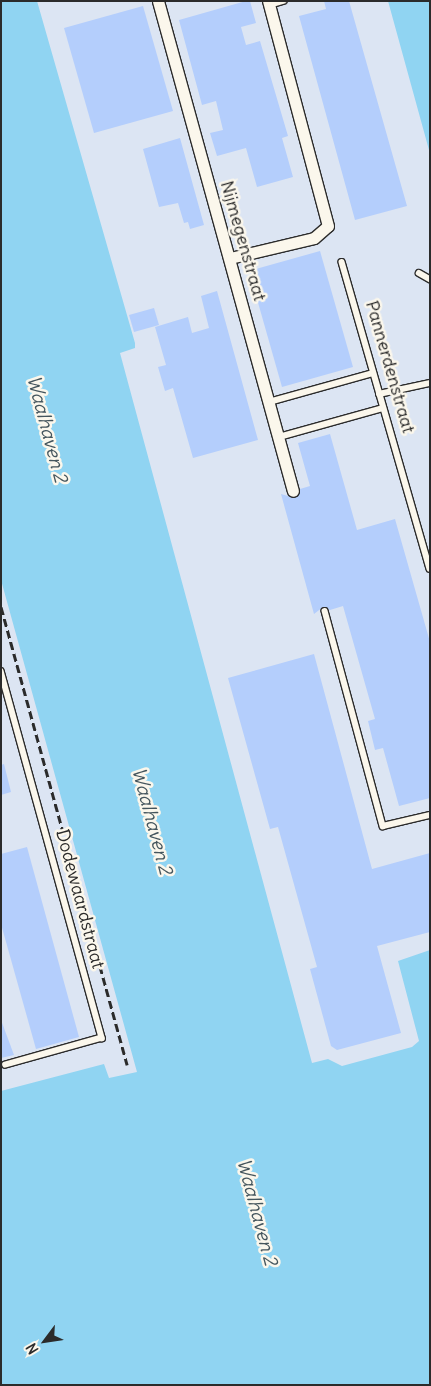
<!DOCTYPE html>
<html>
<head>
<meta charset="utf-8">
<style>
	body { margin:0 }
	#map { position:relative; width:431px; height:1386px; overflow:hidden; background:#edefef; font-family:Delius,sans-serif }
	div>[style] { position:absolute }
	.built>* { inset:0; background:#dce5f3 }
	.water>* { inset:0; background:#90d4f2 }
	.building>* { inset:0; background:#b4cefc }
	.roads { filter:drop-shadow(1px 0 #2b2b2b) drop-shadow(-1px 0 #2b2b2b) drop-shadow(0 1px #2b2b2b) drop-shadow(0 -1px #2b2b2b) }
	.lane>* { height:5.5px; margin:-2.75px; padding:0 2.75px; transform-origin:2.75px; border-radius:2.75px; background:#fbf7ec }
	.street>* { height:11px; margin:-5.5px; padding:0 5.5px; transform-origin:5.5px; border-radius:5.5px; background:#fbf7ec }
	.rail>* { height:3px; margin-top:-1.5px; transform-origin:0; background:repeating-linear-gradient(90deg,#2b2b2b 0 8px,transparent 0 12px) }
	span { translate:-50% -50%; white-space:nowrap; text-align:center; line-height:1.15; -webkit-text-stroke:5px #fbf7ec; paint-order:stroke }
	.street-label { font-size:18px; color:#2b2b2b }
	.water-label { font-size:19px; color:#44555d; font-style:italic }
	.frame { position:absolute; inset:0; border:2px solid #2b2b2b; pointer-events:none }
	.north { position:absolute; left:20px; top:1316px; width:50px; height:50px; -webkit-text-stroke:4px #fbf7ec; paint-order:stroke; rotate:239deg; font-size:14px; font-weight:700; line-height:20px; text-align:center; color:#2b2b2b }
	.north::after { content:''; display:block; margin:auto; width:18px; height:22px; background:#2b2b2b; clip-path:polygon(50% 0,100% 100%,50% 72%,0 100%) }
</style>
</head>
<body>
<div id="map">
	<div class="built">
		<div style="clip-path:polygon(19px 1px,402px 1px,430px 100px,430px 1049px,311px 1085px)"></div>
		<div style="clip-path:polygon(1px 528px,150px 1078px,1px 1116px)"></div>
	</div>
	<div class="water">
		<div style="clip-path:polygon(1px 1px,37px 1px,135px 343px,135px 348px,120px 353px,312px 1063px,328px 1059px,342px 1066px,412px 1047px,419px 1041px,398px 961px,430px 950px,430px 1385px,1px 1385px,1px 1091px,104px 1064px,109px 1078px,137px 1072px,1px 580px)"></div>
		<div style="clip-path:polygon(388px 1px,430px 1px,430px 154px,429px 150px)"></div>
	</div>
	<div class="building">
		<div style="clip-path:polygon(246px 1px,250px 1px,256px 23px,241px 27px,246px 45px,260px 41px,288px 136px,282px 138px,293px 177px,257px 187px,246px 148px,217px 156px,210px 133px,223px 130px,216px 101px,202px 105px,179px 20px)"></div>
		<div style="clip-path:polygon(324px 1px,349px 1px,407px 206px,355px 220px,299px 16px,326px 9px)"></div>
		<div style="clip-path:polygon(143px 6px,173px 111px,94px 133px,64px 28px)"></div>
		<div style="clip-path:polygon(180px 138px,204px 225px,190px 229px,188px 222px,184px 223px,178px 203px,159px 207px,143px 149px)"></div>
		<div style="clip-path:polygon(320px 251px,353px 367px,282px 387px,249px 271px)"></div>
		<div style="clip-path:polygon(217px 291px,258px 440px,193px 458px,173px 388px,165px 391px,158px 367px,166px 365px,155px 327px,188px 317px,192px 333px,209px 328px,201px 296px)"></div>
		<div style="clip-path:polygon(154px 308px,159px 325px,134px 332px,129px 315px)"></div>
		<div style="clip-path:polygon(330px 434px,357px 530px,395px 519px,430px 642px,430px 798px,399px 806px,383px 748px,375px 750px,368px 721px,375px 719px,343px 606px,330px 610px,323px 607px,314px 614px,281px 494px,295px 498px,300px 489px,310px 486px,298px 443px)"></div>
		<div style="clip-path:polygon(314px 654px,372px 869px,430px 853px,430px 932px,377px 946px,401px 1033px,337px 1050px,331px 1046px,310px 969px,317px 967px,278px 827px,270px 829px,228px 678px)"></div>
		<div style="clip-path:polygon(4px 764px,11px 792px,1px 795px,1px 765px)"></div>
		<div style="clip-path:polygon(27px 847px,79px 1037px,36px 1049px,1px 924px,1px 854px)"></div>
		<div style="clip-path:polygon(1px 1020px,14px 1055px,1px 1058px)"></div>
	</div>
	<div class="roads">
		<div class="lane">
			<div style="left:269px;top:5px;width:15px;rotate:-16deg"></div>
			<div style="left:342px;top:262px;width:319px;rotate:74deg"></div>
			<div style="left:419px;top:273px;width:13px;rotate:29deg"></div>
			<div style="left:379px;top:394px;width:52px;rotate:-12.2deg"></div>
			<div style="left:269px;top:402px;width:108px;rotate:-15.6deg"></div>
			<div style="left:279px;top:437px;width:108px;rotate:-15.6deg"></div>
			<div style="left:325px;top:611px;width:223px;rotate:74.9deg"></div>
			<div style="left:383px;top:826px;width:48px;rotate:-13.2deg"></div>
			<div style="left:1px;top:671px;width:381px;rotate:74.6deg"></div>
			<div style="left:102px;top:1038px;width:100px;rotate:164.3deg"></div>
		</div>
		<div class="street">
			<div style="left:158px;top:1px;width:508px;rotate:74.6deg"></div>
			<div style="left:230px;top:258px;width:86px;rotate:-13.4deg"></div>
			<div style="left:314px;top:238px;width:18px;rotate:-41deg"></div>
			<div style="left:328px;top:226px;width:233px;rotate:-104.9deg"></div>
		</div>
	</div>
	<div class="rail">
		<div style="left:1px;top:607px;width:475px;rotate:74.6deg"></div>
	</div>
	<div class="street-label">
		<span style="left:243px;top:241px;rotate:74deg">Nijmegenstraat</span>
		<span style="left:390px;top:367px;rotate:74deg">Pannerdenstraat</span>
		<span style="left:80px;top:899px;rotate:75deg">Dodewaardstraat</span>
	</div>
	<div class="water-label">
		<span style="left:47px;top:429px;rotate:75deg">Waalhaven 2</span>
		<span style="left:152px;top:821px;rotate:75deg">Waalhaven 2</span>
		<span style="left:257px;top:1212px;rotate:75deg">Waalhaven 2</span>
	</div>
	<div class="frame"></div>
	<div class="north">N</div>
</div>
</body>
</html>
